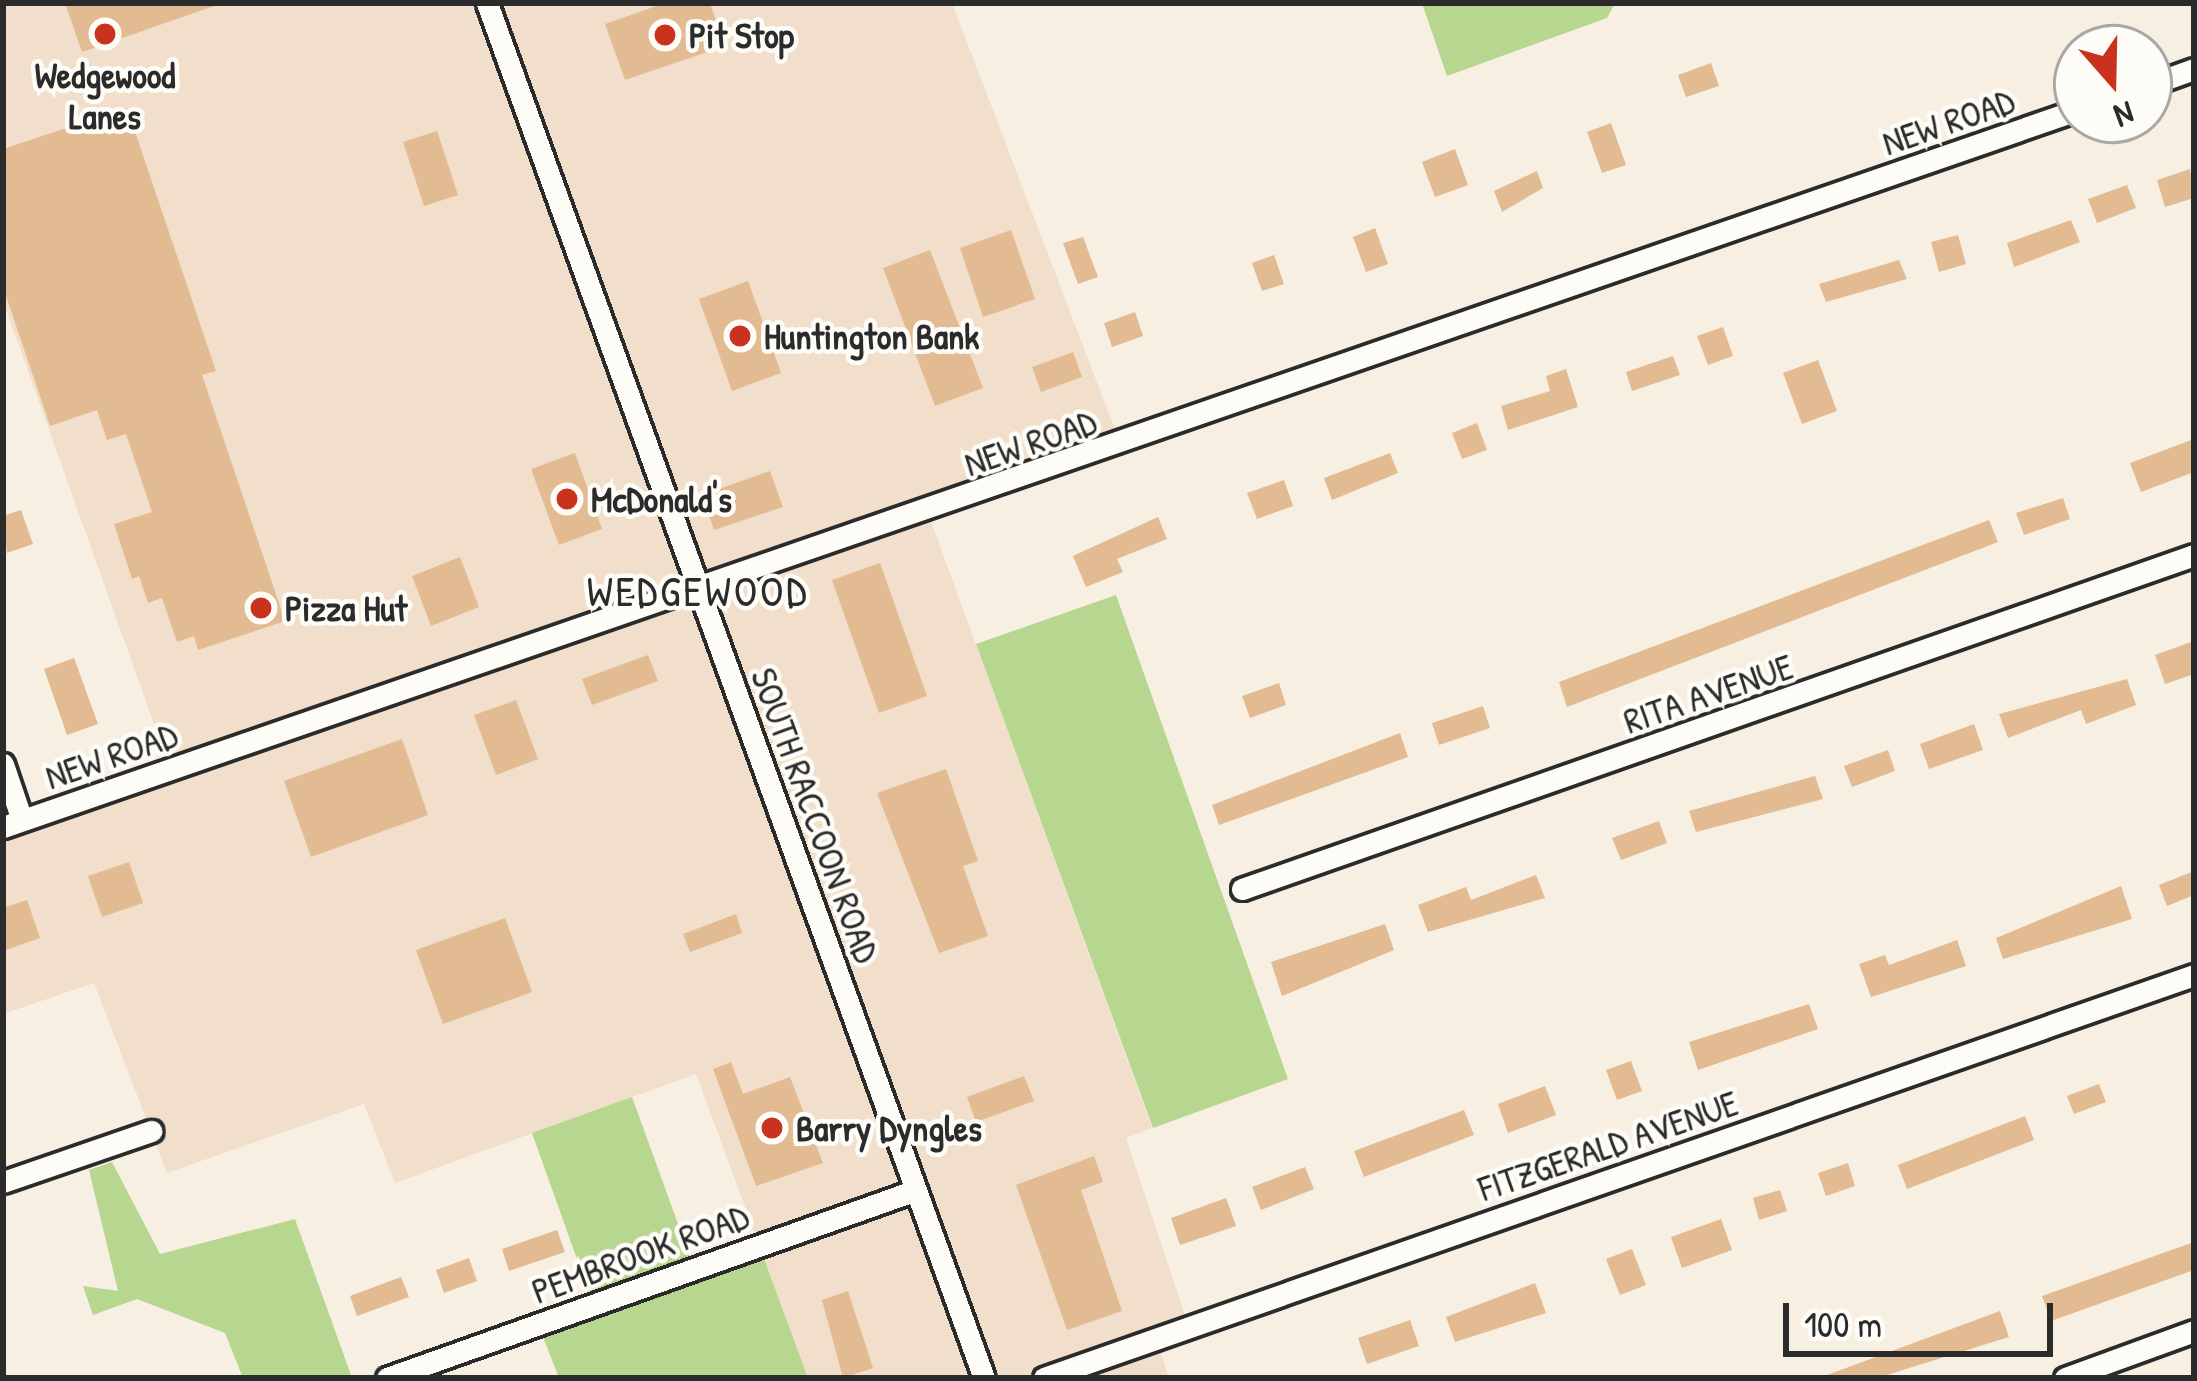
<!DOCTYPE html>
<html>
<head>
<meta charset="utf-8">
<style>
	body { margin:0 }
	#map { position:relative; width:2197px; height:1381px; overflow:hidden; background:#f8efe3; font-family:"Patrick Hand",sans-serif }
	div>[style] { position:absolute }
	.built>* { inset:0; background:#f1dfcb }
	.green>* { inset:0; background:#b7d68f }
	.building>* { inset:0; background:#e2bb93 }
	.roads { filter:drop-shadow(3px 0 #2b2b2b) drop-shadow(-3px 0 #2b2b2b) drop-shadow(0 3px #2b2b2b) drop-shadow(0 -3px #2b2b2b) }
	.minor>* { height:21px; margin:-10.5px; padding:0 10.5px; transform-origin:10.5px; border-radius:10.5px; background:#fdfcf7 }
	.dots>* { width:33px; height:33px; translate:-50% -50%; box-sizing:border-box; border:6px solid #fdfcf7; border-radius:50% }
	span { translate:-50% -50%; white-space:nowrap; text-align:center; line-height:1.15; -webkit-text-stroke:9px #fdfcf7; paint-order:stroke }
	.poi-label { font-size:36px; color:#2b2b2b; font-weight:700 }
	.left { translate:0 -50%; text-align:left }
	.street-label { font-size:36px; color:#2b2b2b }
	.quarter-label { font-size:42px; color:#2b2b2b; letter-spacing:3px }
	.frame { position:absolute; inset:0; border:6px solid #2b2b2b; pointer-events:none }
	.north { position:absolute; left:2053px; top:24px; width:120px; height:120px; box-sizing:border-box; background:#fdfcf7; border:3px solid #a9a8a5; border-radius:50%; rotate:160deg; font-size:33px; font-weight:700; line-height:48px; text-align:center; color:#2b2b2b }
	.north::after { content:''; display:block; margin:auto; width:42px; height:54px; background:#c8321e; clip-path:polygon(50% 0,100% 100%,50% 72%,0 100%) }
	.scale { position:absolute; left:1783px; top:1303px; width:270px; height:54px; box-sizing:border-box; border:6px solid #2b2b2b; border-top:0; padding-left:15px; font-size:36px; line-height:42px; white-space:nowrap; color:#2b2b2b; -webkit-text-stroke:9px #fdfcf7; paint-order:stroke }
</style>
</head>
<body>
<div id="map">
	<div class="built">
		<div style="clip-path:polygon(3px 3px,952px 3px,1121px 445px,928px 513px,1152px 1128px,1126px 1138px,1189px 1327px,1156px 1338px,1169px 1378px,808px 1378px,696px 1074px,395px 1183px,364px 1104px,167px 1173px,94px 983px,3px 1014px,3px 827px,170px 769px,3px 301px)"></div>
	</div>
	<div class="green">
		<div style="clip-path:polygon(1422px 3px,1615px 3px,1607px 18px,1447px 76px)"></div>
		<div style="clip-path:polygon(1116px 595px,1288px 1079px,1153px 1128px,976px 644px)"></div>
		<div style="clip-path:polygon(632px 1097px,694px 1268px,759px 1245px,808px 1378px,559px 1378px,538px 1324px,593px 1304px,532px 1133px)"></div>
		<div style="clip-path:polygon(112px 1162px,160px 1254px,295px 1219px,352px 1378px,243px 1378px,225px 1333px,137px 1299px,93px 1315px,83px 1286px,118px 1291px,89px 1170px)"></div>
	</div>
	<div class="building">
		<div style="clip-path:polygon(65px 3px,217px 3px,217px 5px,82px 52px)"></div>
		<div style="clip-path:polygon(665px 3px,710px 3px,725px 46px,625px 80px,605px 24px)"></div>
		<div style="clip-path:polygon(1711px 63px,1719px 86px,1686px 97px,1678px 75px)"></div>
		<div style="clip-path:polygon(127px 108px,216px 371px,202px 375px,285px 621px,198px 650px,194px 636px,177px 642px,162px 598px,148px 603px,139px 576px,132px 579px,114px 524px,152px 512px,126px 434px,107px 440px,97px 410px,50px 426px,3px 287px,3px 149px)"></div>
		<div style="clip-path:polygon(1611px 123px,1626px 165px,1602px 173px,1587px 132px)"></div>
		<div style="clip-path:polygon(437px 131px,458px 195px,424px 206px,403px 142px)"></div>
		<div style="clip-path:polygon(1455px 149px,1468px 185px,1435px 197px,1422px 162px)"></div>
		<div style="clip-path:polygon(2190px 169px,2194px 198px,2165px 207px,2157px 180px)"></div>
		<div style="clip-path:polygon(1537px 171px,1543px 188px,1502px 212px,1494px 191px)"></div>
		<div style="clip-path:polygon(2127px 185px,2136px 208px,2097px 223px,2088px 199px)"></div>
		<div style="clip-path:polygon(2071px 220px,2080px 242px,2014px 267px,2007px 243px)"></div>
		<div style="clip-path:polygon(1375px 228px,1388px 264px,1366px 272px,1353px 237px)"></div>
		<div style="clip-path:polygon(1011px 230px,1035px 299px,983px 317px,960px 248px)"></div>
		<div style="clip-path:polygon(1958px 235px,1966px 264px,1939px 272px,1931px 242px)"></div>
		<div style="clip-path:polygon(1083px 237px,1098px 277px,1078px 284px,1063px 243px)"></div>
		<div style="clip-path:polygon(930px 250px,983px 388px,935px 406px,883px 268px)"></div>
		<div style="clip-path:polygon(1274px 255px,1284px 284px,1262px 291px,1252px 263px)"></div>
		<div style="clip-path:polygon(1899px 260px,1907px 279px,1826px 302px,1819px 284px)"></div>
		<div style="clip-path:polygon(748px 281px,781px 373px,732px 391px,699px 299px)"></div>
		<div style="clip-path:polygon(1135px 312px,1143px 336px,1112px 347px,1104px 323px)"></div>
		<div style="clip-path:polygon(1723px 327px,1733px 356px,1708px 365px,1697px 336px)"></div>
		<div style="clip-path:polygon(1073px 352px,1082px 377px,1041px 392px,1032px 367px)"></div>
		<div style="clip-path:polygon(1673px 356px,1680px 375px,1632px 391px,1626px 372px)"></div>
		<div style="clip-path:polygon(1818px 360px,1837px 411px,1802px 424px,1783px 373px)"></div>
		<div style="clip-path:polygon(1566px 369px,1578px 407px,1508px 430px,1501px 406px,1550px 391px,1546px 376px)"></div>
		<div style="clip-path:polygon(1477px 423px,1487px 450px,1462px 459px,1452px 433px)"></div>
		<div style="clip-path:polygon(2194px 439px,2194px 472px,2141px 492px,2130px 463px)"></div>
		<div style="clip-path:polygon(575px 453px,602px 529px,559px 545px,531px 469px)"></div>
		<div style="clip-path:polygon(1390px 453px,1398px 473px,1332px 500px,1324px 478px)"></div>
		<div style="clip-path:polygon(770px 471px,783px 507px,714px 530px,702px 495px)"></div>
		<div style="clip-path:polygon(1284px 480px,1293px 506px,1257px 519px,1247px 493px)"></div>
		<div style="clip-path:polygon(2063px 498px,2070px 519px,2024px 535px,2016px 513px)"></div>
		<div style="clip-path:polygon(21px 510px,33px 544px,7px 553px,3px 516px)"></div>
		<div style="clip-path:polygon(1158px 517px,1167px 539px,1117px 559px,1123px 572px,1086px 587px,1073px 556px)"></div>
		<div style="clip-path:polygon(1989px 520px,1998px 542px,1567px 707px,1559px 682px)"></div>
		<div style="clip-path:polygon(460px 557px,479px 607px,431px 626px,412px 576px)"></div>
		<div style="clip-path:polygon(880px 563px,927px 696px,879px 713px,832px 580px)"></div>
		<div style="clip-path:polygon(2194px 641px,2194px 674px,2165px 684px,2155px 655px)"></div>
		<div style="clip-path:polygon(648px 655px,658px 681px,592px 705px,582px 679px)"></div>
		<div style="clip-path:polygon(74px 658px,98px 724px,67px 735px,44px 669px)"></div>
		<div style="clip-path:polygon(2127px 679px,2136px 705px,2086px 724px,2081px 710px,2008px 738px,1999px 714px)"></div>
		<div style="clip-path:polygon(1279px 683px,1286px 705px,1250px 718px,1242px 696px)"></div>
		<div style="clip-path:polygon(516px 700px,538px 759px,496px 775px,474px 715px)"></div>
		<div style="clip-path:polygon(1483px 706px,1490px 728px,1439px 745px,1432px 723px)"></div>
		<div style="clip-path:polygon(1974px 724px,1983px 750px,1929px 769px,1920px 744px)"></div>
		<div style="clip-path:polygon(1400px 733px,1408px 757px,1219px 825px,1212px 805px)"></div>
		<div style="clip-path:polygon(402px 739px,428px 815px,311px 857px,284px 781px)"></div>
		<div style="clip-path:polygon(1888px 750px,1895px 771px,1852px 787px,1844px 766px)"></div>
		<div style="clip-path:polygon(946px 769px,978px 861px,963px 866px,988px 936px,939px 953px,877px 793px)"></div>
		<div style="clip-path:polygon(1815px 776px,1823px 799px,1696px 832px,1689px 811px)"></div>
		<div style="clip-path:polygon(1659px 821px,1667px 843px,1621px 860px,1612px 838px)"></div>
		<div style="clip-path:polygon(129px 862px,143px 903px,102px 917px,88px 876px)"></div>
		<div style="clip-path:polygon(2194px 871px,2194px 895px,2167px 906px,2159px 885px)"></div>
		<div style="clip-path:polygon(1536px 875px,1545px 898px,1428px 932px,1418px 905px,1466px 887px,1471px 900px)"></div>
		<div style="clip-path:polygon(2121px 886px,2132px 919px,2003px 959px,1996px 938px)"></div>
		<div style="clip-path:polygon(27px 900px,40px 938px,3px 951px,3px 908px)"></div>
		<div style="clip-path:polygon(736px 914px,742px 933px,690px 952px,683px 934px)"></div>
		<div style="clip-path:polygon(505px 918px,532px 992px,443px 1024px,416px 950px)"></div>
		<div style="clip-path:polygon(1385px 924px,1394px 950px,1282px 996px,1271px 962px)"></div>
		<div style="clip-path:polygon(1957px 940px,1966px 966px,1871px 997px,1859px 964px,1885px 955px,1889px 965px)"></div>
		<div style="clip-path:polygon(1809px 1004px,1818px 1029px,1698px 1070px,1689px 1042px)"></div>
		<div style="clip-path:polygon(1631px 1061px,1642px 1091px,1617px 1100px,1606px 1070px)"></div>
		<div style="clip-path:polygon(731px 1062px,743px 1094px,790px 1077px,823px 1163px,756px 1186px,713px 1069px)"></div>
		<div style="clip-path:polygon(1024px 1076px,1034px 1101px,976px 1122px,967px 1097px)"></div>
		<div style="clip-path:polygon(2099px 1084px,2106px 1102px,2074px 1114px,2067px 1096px)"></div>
		<div style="clip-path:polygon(1545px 1086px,1556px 1115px,1508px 1133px,1498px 1104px)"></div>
		<div style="clip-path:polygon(1464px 1110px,1474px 1135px,1364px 1177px,1354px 1151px)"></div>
		<div style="clip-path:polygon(2025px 1116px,2034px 1140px,1907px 1189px,1898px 1165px)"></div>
		<div style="clip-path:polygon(1094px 1156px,1103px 1182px,1081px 1190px,1122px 1311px,1067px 1330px,1016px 1185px)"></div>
		<div style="clip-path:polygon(1848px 1163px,1855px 1186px,1826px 1196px,1818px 1173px)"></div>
		<div style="clip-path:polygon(1305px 1167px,1314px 1189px,1261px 1210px,1252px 1187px)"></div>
		<div style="clip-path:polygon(1780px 1190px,1787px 1211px,1759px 1220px,1753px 1198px)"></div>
		<div style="clip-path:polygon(1226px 1198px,1236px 1226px,1180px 1245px,1171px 1218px)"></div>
		<div style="clip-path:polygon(1721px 1219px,1732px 1250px,1682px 1268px,1671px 1237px)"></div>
		<div style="clip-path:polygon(557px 1230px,565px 1252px,509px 1271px,502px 1249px)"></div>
		<div style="clip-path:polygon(2194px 1242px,2194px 1270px,2051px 1321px,2042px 1296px)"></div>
		<div style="clip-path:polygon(1632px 1249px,1646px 1285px,1620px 1295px,1606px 1259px)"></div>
		<div style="clip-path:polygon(469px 1258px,477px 1281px,444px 1293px,436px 1270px)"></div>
		<div style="clip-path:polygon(401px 1277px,409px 1297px,357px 1316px,350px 1296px)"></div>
		<div style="clip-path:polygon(1535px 1283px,1546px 1313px,1455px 1342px,1446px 1317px)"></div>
		<div style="clip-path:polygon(848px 1291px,873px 1368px,843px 1378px,822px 1300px)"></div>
		<div style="clip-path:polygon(2000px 1311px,2009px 1337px,1877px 1378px,1819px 1378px)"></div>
		<div style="clip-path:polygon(1410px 1320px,1419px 1346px,1367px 1364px,1358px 1338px)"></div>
	</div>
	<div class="roads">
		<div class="minor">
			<div style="left:487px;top:3px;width:1462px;rotate:70.13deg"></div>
			<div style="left:2149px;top:85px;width:48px;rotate:-19.6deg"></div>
			<div style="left:3px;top:764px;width:59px;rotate:71.3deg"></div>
			<div style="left:3px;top:827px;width:2194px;rotate:-19.07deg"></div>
			<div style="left:1242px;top:889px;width:1009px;rotate:-19.33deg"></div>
			<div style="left:3px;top:1182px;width:157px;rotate:-19deg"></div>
			<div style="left:387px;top:1378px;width:561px;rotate:-19.56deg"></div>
			<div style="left:1044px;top:1378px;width:1219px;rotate:-19.31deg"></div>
			<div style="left:2065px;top:1378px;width:137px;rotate:-20deg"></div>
		</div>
	</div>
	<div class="dots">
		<div style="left:105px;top:34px;background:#c8321e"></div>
		<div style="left:665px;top:35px;background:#c8321e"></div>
		<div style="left:740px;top:336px;background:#c8321e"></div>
		<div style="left:567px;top:499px;background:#c8321e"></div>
		<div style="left:261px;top:608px;background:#c8321e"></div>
		<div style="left:772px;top:1128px;background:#c8321e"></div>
	</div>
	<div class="poi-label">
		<span class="left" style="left:689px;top:35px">Pit Stop</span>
		<span style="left:105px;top:95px">Wedgewood<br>Lanes</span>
		<span class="left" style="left:764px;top:336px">Huntington Bank</span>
		<span class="left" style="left:591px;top:499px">McDonald's</span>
		<span class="left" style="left:285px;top:608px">Pizza Hut</span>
		<span class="left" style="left:796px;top:1128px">Barry Dyngles</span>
	</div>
	<div class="street-label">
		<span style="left:1948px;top:121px;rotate:-19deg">NEW ROAD</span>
		<span style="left:1030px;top:442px;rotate:-19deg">NEW ROAD</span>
		<span style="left:1708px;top:693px;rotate:-19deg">RITA AVENUE</span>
		<span style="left:111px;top:755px;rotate:-19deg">NEW ROAD</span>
		<span style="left:816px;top:815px;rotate:70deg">SOUTH RACCOON ROAD</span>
		<span style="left:1608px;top:1145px;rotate:-19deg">FITZGERALD AVENUE</span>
		<span style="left:640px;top:1253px;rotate:-20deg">PEMBROOK ROAD</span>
	</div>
	<div class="quarter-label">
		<span style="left:698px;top:591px">WEDGEWOOD</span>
	</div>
	<div class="frame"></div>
	<div class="north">N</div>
	<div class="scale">100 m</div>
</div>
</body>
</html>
